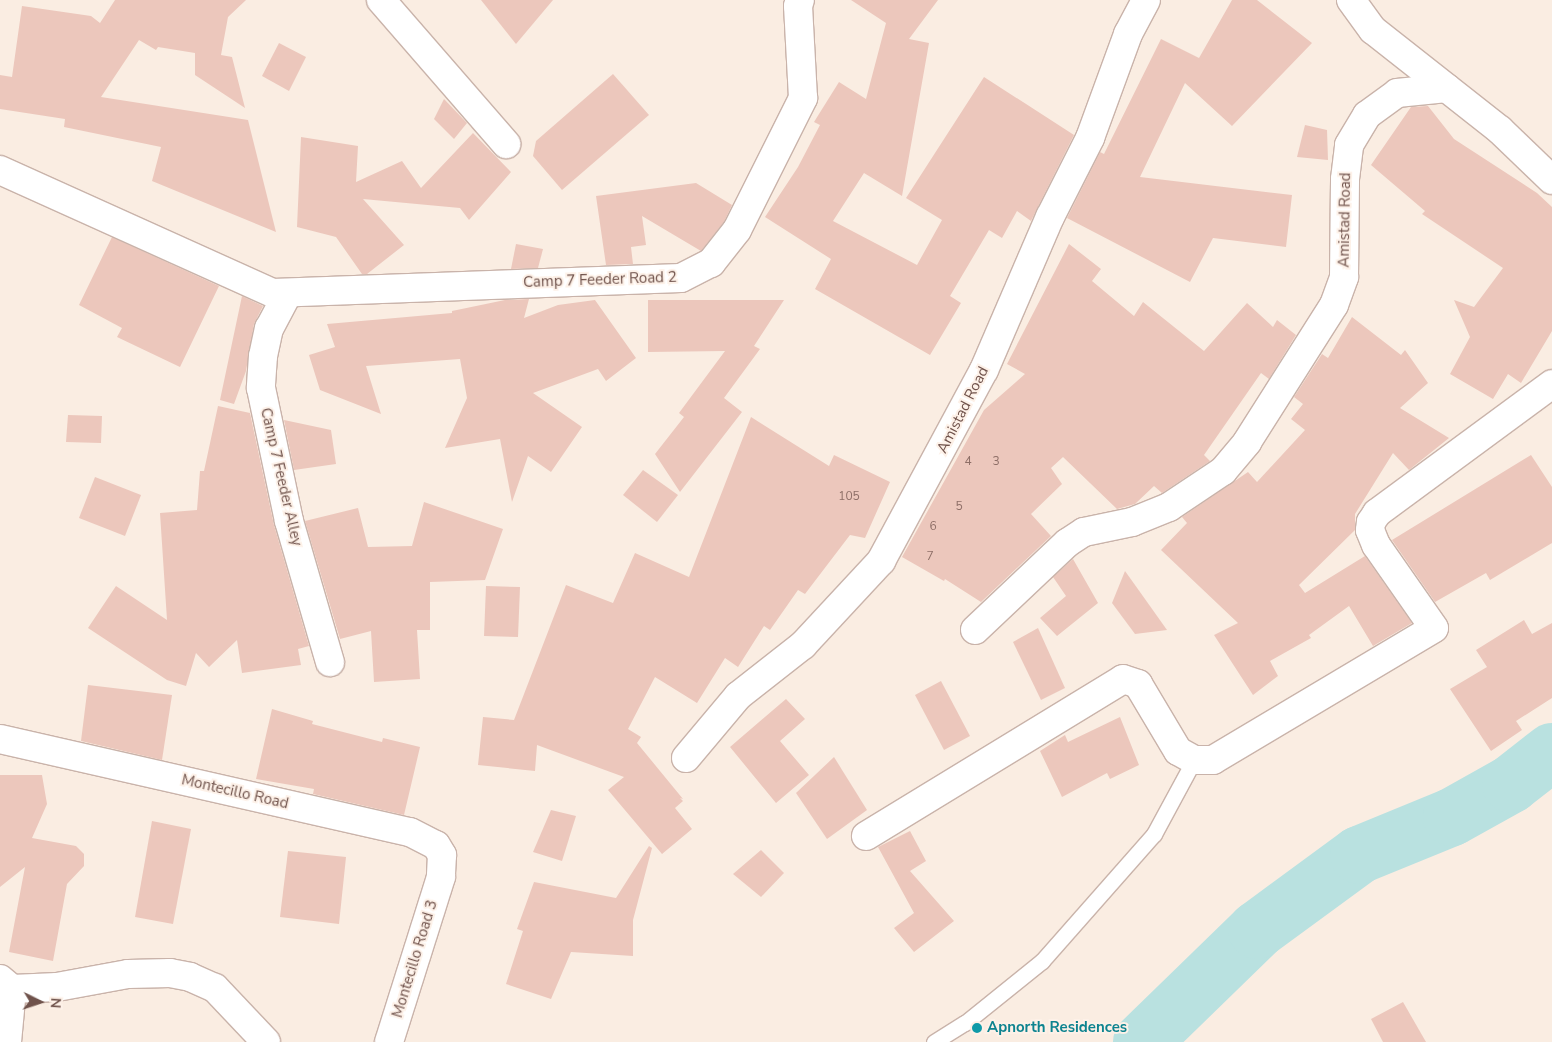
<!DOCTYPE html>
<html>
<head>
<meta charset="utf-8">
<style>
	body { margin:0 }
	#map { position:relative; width:1552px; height:1042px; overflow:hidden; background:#faede2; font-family:"Nunito Sans",sans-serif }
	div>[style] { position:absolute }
	.river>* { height:58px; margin:-29px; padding:0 29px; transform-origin:29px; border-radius:29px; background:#b9e1e0 }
	.building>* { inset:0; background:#ecc7bc }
	.roads { filter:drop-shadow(1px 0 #c9b3aa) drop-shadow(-1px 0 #c9b3aa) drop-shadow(0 1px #c9b3aa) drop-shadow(0 -1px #c9b3aa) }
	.lane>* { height:15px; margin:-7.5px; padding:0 7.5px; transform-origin:7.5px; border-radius:7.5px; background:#fff }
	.street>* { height:28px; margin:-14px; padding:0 14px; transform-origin:14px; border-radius:14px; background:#fff }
	.dots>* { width:14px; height:14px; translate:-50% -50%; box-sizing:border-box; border:2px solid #fdf1e8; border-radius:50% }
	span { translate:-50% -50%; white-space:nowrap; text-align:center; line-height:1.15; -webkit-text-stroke:4px #fdf1e8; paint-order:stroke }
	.number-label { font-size:12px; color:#8e6f67 }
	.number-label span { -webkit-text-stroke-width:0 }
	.street-label { font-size:15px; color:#6f524b }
	.culture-label { font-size:15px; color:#0d838f; font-weight:700 }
	.left { translate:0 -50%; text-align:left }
	.north { position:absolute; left:15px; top:977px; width:50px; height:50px; -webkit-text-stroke:4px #fdf1e8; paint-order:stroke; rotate:94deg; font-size:14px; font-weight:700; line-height:20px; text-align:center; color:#6f524b }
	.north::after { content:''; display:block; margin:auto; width:18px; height:22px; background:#6f524b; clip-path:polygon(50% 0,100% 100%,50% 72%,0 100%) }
</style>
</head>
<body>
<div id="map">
	<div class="river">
		<div style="left:1142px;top:1042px;width:161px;rotate:-44.2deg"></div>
		<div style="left:1257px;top:930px;width:127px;rotate:-36.3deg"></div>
		<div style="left:1359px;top:855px;width:100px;rotate:-22.2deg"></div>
		<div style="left:1452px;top:817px;width:68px;rotate:-29.2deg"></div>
		<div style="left:1511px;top:784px;width:52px;rotate:-38deg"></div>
	</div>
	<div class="building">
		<div style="clip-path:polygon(115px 0,246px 0,228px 17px,221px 55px,232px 57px,245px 108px,195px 75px,195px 53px,158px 47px,156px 50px,139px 40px,101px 97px,248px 120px,276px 232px,152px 181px,161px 147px,64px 127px,65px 119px,0 109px,0 75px,12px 77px,22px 6px,91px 16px,100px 23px)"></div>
		<div style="clip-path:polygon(481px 0,553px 0,516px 44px)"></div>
		<div style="clip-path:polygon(851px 0,938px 0,909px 39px,929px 43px,902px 196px,864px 173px,833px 221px,917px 265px,942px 220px,906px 198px,984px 77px,1074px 135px,1031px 221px,1017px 211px,1002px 238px,989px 230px,950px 296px,961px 303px,930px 355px,815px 289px,831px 259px,765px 217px,798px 167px,820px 125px,814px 122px,839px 82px,866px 99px,886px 23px)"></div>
		<div style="clip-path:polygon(1232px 0,1257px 0,1312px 43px,1232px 126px,1185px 83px,1140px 177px,1292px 195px,1286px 247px,1213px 238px,1190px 282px,1067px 218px,1100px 152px,1104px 154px,1161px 39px,1199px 58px)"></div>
		<div style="clip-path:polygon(279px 43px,306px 57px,289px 91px,262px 76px)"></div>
		<div style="clip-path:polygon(613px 74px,649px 115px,562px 190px,533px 156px,536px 141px)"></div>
		<div style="clip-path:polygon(444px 99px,467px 123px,454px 139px,434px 119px)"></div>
		<div style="clip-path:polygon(1428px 106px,1454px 139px,1537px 193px,1552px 207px,1552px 331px,1521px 383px,1508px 374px,1493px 399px,1450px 374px,1470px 337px,1454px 300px,1474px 307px,1503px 268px,1422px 214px,1425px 211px,1371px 165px,1411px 107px)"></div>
		<div style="clip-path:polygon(1305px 125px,1327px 130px,1328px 160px,1297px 157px)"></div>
		<div style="clip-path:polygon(473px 133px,511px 172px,469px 220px,460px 208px,363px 199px,404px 245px,367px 274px,362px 274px,336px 237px,297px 227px,301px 137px,358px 146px,356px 182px,402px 161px,421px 188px)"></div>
		<div style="clip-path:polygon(696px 183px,732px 205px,724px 222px,701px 251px,642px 216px,646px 245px,631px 247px,633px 264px,606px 265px,596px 196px)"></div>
		<div style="clip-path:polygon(112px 237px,219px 286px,180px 367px,117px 337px,122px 328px,79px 305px)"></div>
		<div style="clip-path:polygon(516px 244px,543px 249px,538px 268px,511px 269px)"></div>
		<div style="clip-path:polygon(1069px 244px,1101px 269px,1092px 281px,1134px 316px,1143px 302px,1204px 351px,1247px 303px,1273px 327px,1277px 320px,1296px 335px,1269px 379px,1261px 373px,1204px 455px,1210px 461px,1162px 493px,1154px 486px,1135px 504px,1117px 509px,1063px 457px,1051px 468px,1062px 484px,1031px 514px,1051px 536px,981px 602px,945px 579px,944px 581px,902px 557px,984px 410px,1025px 374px,1007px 364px)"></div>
		<div style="clip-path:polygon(242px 296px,263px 306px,254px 324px,246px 371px,234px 404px,220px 400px)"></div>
		<div style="clip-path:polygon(529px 299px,524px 318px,558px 305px,595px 300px,636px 358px,606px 381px,598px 369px,533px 393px,582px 427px,551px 472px,528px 456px,512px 502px,500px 439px,445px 448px,467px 398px,460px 359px,366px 366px,381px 414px,320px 390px,309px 355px,335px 347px,327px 324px,452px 313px,452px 311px,505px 300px)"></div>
		<div style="clip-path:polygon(648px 300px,784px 300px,754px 346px,760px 349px,724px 398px,742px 412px,680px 492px,655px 454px,684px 417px,679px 413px,725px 351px,648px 352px)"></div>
		<div style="clip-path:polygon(1352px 317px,1401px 355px,1405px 350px,1428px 383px,1400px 408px,1449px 438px,1409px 470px,1393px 453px,1355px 514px,1355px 530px,1299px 585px,1305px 593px,1365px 556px,1412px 623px,1373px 646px,1349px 606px,1309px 635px,1311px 638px,1270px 661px,1278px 676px,1253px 695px,1214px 635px,1238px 623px,1161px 550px,1187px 523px,1182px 517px,1248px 472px,1257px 482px,1305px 430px,1291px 419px,1303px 404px,1294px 397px,1322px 354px,1328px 358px)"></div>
		<div style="clip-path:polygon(218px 406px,250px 413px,274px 525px,309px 646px,298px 649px,301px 665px,242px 673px,237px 640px,209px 667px,196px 653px,186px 686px,167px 680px,88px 628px,116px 586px,167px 620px,160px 513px,197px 510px,200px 471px,204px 471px)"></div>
		<div style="clip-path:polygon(68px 415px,102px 416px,101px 443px,66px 442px)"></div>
		<div style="clip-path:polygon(751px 417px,829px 466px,834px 455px,890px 482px,865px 538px,850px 535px,805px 594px,798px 590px,770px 630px,764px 626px,738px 667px,725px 658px,697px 703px,655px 677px,628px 729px,641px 737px,637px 743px,683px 799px,680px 798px,683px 801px,675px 808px,692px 829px,662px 854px,608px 790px,624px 777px,537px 745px,535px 771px,478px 765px,483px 717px,514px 720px,566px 585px,613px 603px,635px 553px,689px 577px)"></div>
		<div style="clip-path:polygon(284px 420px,331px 430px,336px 464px,294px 470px)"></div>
		<div style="clip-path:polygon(1531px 455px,1552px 487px,1552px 543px,1490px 580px,1486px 573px,1435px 602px,1392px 540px)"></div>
		<div style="clip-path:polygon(643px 470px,678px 495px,657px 522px,623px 495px)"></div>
		<div style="clip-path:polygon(95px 477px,141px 495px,125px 536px,79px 518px)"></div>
		<div style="clip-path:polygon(424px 502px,503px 529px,485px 580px,430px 582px,430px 630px,417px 630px,420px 679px,374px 682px,371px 631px,340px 639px,305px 521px,358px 508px,368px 547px,412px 546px)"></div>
		<div style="clip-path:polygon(1073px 559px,1098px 603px,1057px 636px,1040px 618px,1066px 596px,1053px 577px)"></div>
		<div style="clip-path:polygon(1125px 571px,1140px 592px,1167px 630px,1135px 634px,1112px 603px)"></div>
		<div style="clip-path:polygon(486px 586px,520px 587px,518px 637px,484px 636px)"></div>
		<div style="clip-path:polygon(1524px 620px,1532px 634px,1552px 623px,1552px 698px,1516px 721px,1522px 730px,1491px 751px,1450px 689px,1487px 667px,1476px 650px)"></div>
		<div style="clip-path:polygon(1038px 628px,1065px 688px,1041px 700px,1013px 642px)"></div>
		<div style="clip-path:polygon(941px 681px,970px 736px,944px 750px,915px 695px)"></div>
		<div style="clip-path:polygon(88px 685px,172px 695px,162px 760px,81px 741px)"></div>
		<div style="clip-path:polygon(786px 699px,805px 719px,780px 741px,809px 775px,776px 803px,730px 747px)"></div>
		<div style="clip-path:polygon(272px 709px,313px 721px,312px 724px,382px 742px,383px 738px,420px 747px,404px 815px,313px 794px,314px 789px,256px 779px)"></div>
		<div style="clip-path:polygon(1120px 717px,1139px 765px,1110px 779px,1107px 773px,1062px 797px,1040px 751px,1065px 735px,1068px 742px)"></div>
		<div style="clip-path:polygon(834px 757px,867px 810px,827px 839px,796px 793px)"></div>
		<div style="clip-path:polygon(0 775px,42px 775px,47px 804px,32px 838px,76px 846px,84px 854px,84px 866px,67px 884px,53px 961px,9px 952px,25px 867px,0 887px)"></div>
		<div style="clip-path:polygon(551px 810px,576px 816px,562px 861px,533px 852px)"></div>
		<div style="clip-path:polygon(152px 821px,191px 829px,173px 924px,135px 917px)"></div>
		<div style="clip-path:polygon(910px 831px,926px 861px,910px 871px,954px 921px,914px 952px,894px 928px,914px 913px,878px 847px)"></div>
		<div style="clip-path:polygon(649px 846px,652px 848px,633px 920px,633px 956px,571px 952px,551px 999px,506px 984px,523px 931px,517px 929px,534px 882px,616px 898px)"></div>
		<div style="clip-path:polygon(761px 850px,784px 873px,761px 897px,733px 874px)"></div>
		<div style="clip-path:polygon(288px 851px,346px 857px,339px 924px,280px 917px)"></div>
		<div style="clip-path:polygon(1403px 1002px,1426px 1042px,1383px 1042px,1371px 1019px)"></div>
	</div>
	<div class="roads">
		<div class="lane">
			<div style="left:934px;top:1042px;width:36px;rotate:-32deg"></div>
			<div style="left:965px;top:1023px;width:99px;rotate:-38.8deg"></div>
			<div style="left:1042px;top:961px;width:169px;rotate:-48.6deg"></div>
			<div style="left:1154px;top:834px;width:84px;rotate:-61.6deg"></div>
		</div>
		<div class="street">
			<div style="left:381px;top:0;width:191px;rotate:49deg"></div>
			<div style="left:1351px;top:0;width:37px;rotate:54deg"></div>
			<div style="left:1373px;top:30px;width:162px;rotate:38.2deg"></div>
			<div style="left:1500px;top:130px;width:72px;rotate:43.9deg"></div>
			<div style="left:0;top:170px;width:299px;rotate:24.3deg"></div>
			<div style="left:273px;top:293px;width:408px;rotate:-2.1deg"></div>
			<div style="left:681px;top:278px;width:34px;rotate:-27deg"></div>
			<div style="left:711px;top:263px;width:42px;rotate:-51.8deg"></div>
			<div style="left:737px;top:230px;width:148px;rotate:-63.4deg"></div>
			<div style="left:803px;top:98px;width:92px;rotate:-93.1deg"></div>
			<div style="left:798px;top:6px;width:6px;rotate:-72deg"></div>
			<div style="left:288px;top:293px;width:40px;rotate:118deg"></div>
			<div style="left:269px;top:328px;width:29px;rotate:102deg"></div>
			<div style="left:263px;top:356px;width:32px;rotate:94deg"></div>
			<div style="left:261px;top:388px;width:136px;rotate:78.1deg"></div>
			<div style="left:289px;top:521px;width:147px;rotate:73.8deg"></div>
			<div style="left:975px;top:630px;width:127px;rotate:-43.4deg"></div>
			<div style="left:1067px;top:543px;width:20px;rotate:-33deg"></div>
			<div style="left:1084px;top:532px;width:49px;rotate:-11.8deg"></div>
			<div style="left:1132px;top:522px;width:40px;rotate:-22deg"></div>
			<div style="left:1169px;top:507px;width:65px;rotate:-33.7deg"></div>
			<div style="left:1223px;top:471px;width:38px;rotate:-50deg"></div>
			<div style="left:1247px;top:442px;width:162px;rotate:-57.6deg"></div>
			<div style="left:1334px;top:305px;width:30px;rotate:-70deg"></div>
			<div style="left:1344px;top:277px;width:98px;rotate:-89.4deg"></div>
			<div style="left:1345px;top:179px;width:34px;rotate:-83deg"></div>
			<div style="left:1349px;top:145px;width:35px;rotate:-59deg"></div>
			<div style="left:1367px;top:115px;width:37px;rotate:-36deg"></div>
			<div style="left:1397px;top:93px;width:50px;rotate:-5.7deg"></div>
			<div style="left:0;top:739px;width:420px;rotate:12.8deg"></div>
			<div style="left:410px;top:832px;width:29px;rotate:27deg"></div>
			<div style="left:436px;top:845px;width:12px;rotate:59deg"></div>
			<div style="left:442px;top:855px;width:22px;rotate:93deg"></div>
			<div style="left:441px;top:877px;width:173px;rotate:107.5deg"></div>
			<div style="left:686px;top:758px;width:81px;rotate:-50deg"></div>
			<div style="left:738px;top:696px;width:83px;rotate:-38.1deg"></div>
			<div style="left:803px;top:645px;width:115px;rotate:-47.1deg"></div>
			<div style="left:881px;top:561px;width:217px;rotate:-61.7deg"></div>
			<div style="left:984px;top:370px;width:167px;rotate:-66.7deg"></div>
			<div style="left:1050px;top:217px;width:89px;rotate:-63.1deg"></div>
			<div style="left:1090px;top:138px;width:111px;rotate:-69.9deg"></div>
			<div style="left:1128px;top:34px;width:38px;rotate:-62deg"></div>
			<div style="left:866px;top:836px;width:301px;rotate:-31.4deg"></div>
			<div style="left:1123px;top:679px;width:16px;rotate:18deg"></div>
			<div style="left:1138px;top:684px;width:78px;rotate:59.2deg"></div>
			<div style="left:1178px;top:751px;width:18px;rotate:29deg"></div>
			<div style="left:1194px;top:760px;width:19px"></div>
			<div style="left:1213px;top:760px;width:257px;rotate:-30.8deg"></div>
			<div style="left:1434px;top:628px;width:101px;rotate:-124.9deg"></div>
			<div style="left:1376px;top:545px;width:16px;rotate:-112deg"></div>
			<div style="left:1370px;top:530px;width:8px;rotate:-83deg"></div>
			<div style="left:1371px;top:522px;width:11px;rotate:-56deg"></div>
			<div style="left:1377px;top:513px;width:217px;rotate:-36.4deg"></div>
			<div style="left:0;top:979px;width:16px;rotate:40deg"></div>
			<div style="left:12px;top:989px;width:45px;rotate:-2.5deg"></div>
			<div style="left:57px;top:987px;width:72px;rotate:-10.4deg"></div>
			<div style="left:128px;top:974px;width:42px;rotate:-1.4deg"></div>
			<div style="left:170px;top:973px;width:20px;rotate:11deg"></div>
			<div style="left:190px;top:977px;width:27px;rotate:24deg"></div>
			<div style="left:215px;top:988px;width:74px;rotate:46.6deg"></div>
			<div style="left:7px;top:1042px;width:53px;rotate:-84.6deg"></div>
		</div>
	</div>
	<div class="dots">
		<div style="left:977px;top:1028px;background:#0f9aa8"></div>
	</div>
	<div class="number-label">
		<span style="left:968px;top:462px">4</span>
		<span style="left:996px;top:462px">3</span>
		<span style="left:849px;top:497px">105</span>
		<span style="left:959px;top:507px">5</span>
		<span style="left:933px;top:527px">6</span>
		<span style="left:930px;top:557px">7</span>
	</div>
	<div class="street-label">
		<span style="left:1345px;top:220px;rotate:-89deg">Amistad Road</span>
		<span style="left:600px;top:280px;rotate:-2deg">Camp 7 Feeder Road 2</span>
		<span style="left:963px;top:410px;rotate:-63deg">Amistad Road</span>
		<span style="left:281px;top:477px;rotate:77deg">Camp 7 Feeder Alley</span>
		<span style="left:235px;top:792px;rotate:13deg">Montecillo Road</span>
		<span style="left:415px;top:959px;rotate:-73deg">Montecillo Road 3</span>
	</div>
	<div class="culture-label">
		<span class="left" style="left:987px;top:1028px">Apnorth Residences</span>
	</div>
	<div class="north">N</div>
</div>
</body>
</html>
